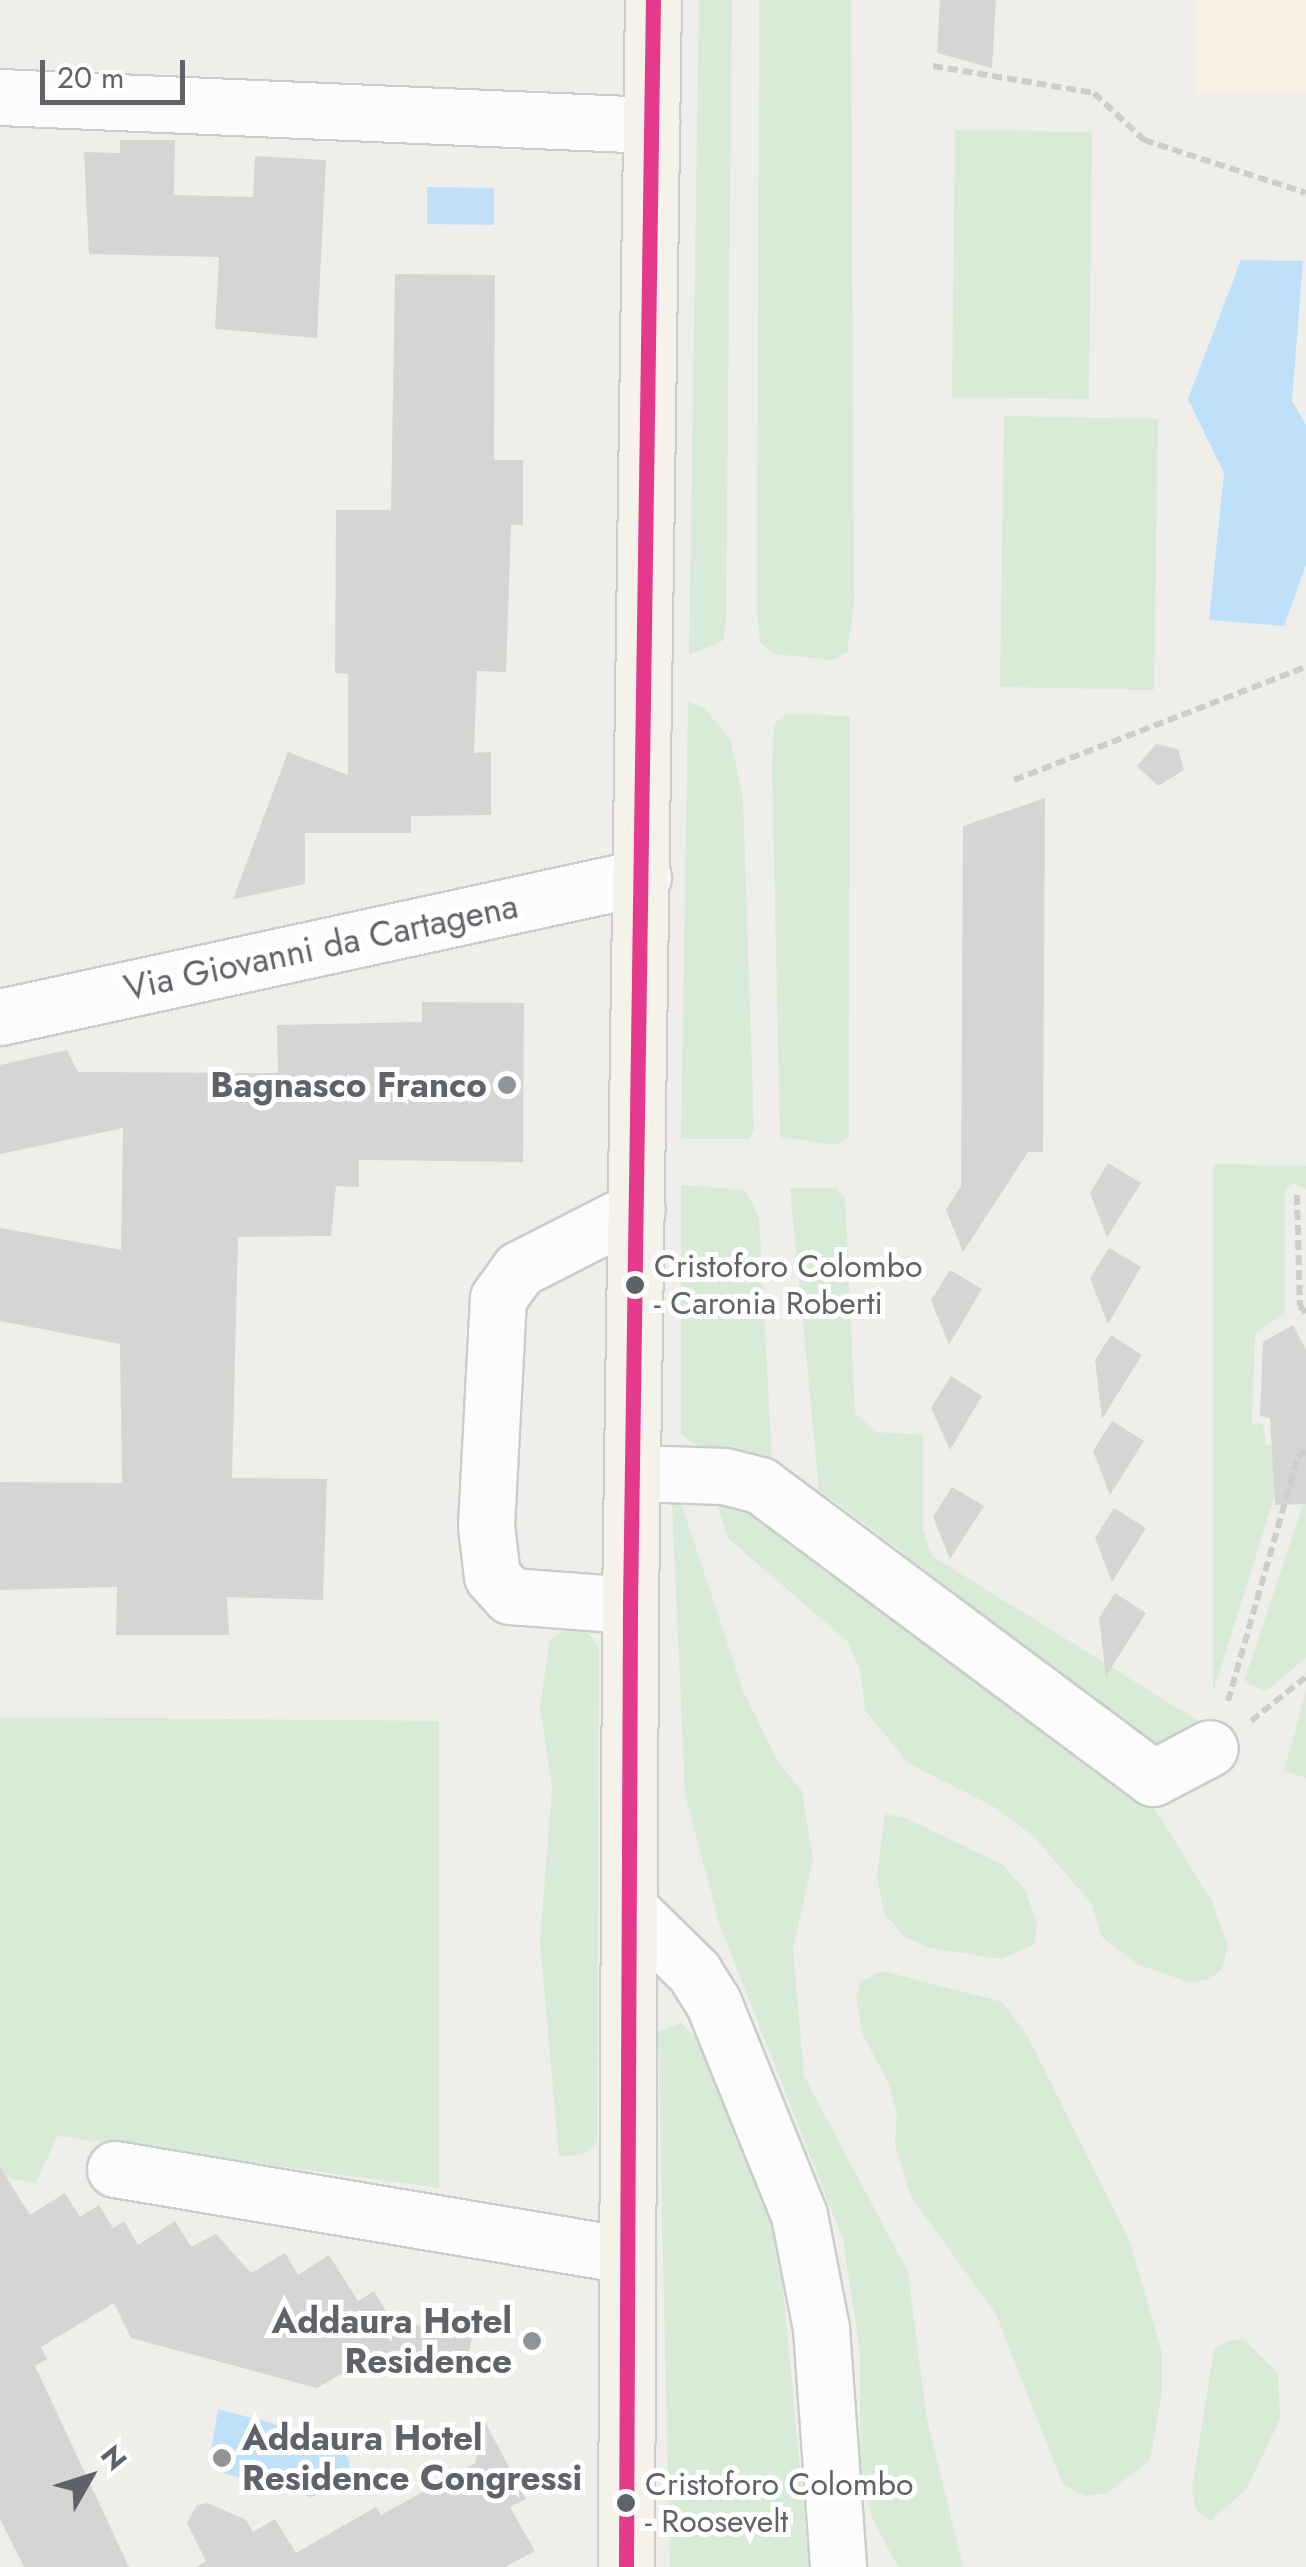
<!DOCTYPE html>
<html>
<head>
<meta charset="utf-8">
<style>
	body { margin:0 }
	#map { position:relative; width:1306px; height:2567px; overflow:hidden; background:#efeeea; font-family:Jost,sans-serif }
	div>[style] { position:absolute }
	.green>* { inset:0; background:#d8ebd6 }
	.sand>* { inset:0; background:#f6f1e1 }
	.water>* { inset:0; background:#bfe0f9 }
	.building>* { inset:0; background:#d6d5d3 }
	.path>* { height:6px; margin-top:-3px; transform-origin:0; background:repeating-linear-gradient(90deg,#cacfcc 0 10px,transparent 0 15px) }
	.roads { filter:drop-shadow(2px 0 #cbcccc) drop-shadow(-2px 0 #cbcccc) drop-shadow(0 2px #cbcccc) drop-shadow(0 -2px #cbcccc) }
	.minor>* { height:55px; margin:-27.5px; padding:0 27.5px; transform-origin:27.5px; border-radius:27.5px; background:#fdfcfc }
	.major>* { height:55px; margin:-27.5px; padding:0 27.5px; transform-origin:27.5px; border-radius:27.5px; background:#f4f2e9 }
	.bus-1>* { height:15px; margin:-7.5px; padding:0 7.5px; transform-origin:7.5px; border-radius:7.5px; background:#e5398b }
	.dots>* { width:28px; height:28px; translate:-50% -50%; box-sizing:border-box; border:5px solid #fff; border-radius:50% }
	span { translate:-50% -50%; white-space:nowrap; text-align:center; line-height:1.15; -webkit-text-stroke:10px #fff; paint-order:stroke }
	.bus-label { font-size:32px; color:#5f6368 }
	.left { translate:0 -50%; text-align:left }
	.street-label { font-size:35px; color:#5f6368 }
	.poi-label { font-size:35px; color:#5f6368; font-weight:700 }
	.right { translate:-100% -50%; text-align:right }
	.north { position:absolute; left:40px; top:2427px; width:100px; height:100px; -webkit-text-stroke:8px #fff; paint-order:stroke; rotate:51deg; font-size:28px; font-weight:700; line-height:40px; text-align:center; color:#5f6368 }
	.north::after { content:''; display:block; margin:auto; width:35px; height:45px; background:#5f6368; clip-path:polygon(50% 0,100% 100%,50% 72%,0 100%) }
	.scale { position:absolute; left:40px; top:60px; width:145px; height:45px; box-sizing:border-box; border:5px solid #5f6368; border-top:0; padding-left:12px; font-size:30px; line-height:35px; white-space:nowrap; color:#5f6368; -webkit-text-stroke:8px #fff; paint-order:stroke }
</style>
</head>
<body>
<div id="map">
	<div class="green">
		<div style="clip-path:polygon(699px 0,732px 0,726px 618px,724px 640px,689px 655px)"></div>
		<div style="clip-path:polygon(759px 0,851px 0,854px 605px,847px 652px,833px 660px,774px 654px,760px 642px,757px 612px)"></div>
		<div style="clip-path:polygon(955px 130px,1092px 132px,1089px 399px,952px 397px)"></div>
		<div style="clip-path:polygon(1004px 416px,1158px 419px,1154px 690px,1000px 687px)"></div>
		<div style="clip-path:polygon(688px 702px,705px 708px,731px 742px,743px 798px,754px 1129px,749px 1139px,681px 1139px)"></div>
		<div style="clip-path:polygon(786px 714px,850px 716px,849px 1137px,836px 1145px,780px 1137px,772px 767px,774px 724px)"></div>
		<div style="clip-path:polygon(1213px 1164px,1306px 1166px,1306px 1189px,1294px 1183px,1285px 1191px,1285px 1313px,1255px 1334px,1252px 1423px,1263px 1424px,1266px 1444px,1288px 1453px,1213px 1693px)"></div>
		<div style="clip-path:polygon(681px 1185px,745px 1190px,759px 1217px,772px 1463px,696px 1447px,681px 1433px)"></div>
		<div style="clip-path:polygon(790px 1188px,836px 1188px,845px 1198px,855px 1413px,876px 1432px,923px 1435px,923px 1530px,932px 1556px,1200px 1722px,1201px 1736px,1154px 1748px,907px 1567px,903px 1552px,819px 1490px)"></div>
		<div style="clip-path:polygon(713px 1492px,754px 1511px,1136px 1779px,1212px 1901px,1228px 1946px,1222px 1969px,1208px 1980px,1188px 1982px,1137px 1964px,1101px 1936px,1092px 1904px,1034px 1837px,996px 1808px,908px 1763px,865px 1710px,860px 1670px,848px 1642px,728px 1538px)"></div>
		<div style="clip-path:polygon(1306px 1495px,1306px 1658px,1266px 1691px,1244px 1682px)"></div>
		<div style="clip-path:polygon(681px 1503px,744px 1693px,778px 1762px,802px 1791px,813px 1860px,793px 1949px,804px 2076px,908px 2272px,926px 2415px,963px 2567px,898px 2567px,873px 2520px,860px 2466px,860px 2352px,843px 2240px,719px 1923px,685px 1794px,672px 1504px)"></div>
		<div style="clip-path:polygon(578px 1620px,599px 1647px,597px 2143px,583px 2154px,559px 2157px,540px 1942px,552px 1788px,540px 1707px,550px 1640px)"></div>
		<div style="clip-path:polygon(1306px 1691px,1306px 1778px,1284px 1771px)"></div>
		<div style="clip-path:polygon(0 1717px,439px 1721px,439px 2188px,57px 2136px,36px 2183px,0 2177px)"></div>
		<div style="clip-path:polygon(885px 1814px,906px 1818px,1003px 1865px,1025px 1890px,1037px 1923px,1034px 1944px,1002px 1959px,929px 1948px,904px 1936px,884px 1913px,877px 1877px)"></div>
		<div style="clip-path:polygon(883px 1971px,1002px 2002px,1028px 2037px,1130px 2242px,1162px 2353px,1162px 2393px,1150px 2460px,1108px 2493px,1085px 2496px,1063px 2485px,996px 2314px,911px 2197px,895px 2144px,897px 2116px,888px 2082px,863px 2035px,856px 1997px,861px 1981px)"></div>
		<div style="clip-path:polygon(681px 2023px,704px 2046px,779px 2243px,809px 2567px,670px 2567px,658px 2032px)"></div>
		<div style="clip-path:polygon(1230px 2340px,1245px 2340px,1278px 2373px,1280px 2419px,1247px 2488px,1211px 2521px,1196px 2510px,1192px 2488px,1214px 2349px)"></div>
	</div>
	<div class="sand">
		<div style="clip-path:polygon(1196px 0,1306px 0,1306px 92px,1196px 93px)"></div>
	</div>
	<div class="water">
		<div style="clip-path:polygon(427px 187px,494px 188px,494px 225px,427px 224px)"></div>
		<div style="clip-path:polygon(1241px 260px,1303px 261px,1292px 401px,1306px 425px,1306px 565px,1284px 626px,1209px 620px,1224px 473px,1188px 399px)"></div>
		<div style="clip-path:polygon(218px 2409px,338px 2441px,350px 2462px,344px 2485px,311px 2497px,223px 2473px,211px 2452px)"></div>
	</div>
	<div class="building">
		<div style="clip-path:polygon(940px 0,996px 0,992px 68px,937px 53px)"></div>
		<div style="clip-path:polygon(120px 140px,175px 140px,174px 195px,253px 197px,255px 156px,326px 160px,317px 338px,215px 329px,219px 257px,89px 254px,84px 152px,120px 153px)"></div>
		<div style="clip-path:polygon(395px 274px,495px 275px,494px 460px,523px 460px,523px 525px,511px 525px,506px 672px,477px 671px,474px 753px,491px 752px,491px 815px,411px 816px,411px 833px,305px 833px,305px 884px,233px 899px,288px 752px,348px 775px,348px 674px,335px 673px,336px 510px,391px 510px)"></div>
		<div style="clip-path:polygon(1156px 744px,1178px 749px,1184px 770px,1158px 786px,1137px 766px)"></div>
		<div style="clip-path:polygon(1045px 798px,1043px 1152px,1028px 1152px,963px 1252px,946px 1210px,961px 1186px,963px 826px)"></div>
		<div style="clip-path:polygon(422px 1002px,524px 1003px,523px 1162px,359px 1160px,359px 1187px,336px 1186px,331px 1236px,238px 1237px,232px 1478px,327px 1479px,323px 1600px,227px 1597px,229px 1635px,116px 1635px,117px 1587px,0 1590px,0 1482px,122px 1483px,120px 1344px,0 1321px,0 1228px,121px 1250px,123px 1128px,0 1154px,0 1065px,67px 1050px,78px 1072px,278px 1073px,277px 1025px,422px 1022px)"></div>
		<div style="clip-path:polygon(1108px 1163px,1141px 1183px,1107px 1237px,1090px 1193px)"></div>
		<div style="clip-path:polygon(1109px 1248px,1141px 1267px,1108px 1324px,1090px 1278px)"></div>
		<div style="clip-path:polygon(950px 1270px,982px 1289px,949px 1345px,931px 1300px)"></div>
		<div style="clip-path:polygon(1293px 1325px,1306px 1350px,1306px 1504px,1275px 1505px,1270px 1418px,1260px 1416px,1263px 1342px)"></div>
		<div style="clip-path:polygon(1111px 1335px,1142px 1355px,1102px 1419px,1095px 1360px)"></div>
		<div style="clip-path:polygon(951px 1376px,982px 1396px,950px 1450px,931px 1408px)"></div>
		<div style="clip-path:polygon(1112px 1421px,1144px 1441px,1110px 1495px,1093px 1451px)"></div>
		<div style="clip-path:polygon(952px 1487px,984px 1506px,950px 1559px,933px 1517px)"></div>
		<div style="clip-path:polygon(1114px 1508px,1146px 1528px,1112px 1582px,1095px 1538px)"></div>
		<div style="clip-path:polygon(1115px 1593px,1146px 1613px,1106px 1676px,1099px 1618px)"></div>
		<div style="clip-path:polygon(0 2167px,30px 2215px,65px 2193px,80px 2217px,99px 2205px,113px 2228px,124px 2221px,138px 2245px,175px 2221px,191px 2247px,216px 2234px,251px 2273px,285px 2253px,298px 2275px,329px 2255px,358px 2301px,374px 2291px,390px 2318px,472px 2338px,466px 2364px,379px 2352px,317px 2388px,131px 2338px,114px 2303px,41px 2347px,47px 2359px,35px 2366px,129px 2567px,24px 2567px,0 2519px)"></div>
		<div style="clip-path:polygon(485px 2422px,526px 2499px,510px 2507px,535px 2551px,505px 2567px,196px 2567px,206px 2561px,187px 2523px,197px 2505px,208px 2503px,246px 2520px,253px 2532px,275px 2519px,296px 2553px,376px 2507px,381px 2515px,475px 2463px)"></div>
	</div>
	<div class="path">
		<div style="left:933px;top:66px;width:163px;rotate:9.5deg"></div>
		<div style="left:1094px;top:93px;width:69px;rotate:43.2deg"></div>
		<div style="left:1144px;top:140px;width:170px;rotate:18.1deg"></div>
		<div style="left:1014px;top:780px;width:313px;rotate:-21.2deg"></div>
		<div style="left:1297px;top:1195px;width:111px;rotate:88.5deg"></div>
		<div style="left:1300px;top:1306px;width:9px;rotate:49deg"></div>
		<div style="left:1228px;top:1701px;width:254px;rotate:-74deg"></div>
		<div style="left:1298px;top:1457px;width:10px;rotate:-37deg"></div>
		<div style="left:1251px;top:1721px;width:70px;rotate:-38.7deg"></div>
	</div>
	<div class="roads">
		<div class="minor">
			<div style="left:0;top:97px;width:652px;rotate:2.46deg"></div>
			<div style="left:0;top:1017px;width:658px;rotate:-12.28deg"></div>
			<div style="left:634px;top:1473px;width:90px;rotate:1.9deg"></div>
			<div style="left:724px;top:1476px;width:37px;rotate:14deg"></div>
			<div style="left:760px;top:1485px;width:490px;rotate:36.7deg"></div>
			<div style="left:1153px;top:1778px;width:64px;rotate:-27.8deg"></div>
			<div style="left:630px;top:1605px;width:120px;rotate:-175.7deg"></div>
			<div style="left:510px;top:1596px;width:27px;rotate:-132deg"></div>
			<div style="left:492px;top:1576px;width:50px;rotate:-96.8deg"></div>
			<div style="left:486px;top:1526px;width:228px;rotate:-87deg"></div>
			<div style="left:498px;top:1298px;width:36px;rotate:-54deg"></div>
			<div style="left:519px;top:1269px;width:132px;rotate:-27deg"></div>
			<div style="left:630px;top:1909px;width:90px;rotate:44.5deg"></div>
			<div style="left:694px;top:1972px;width:36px;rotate:58deg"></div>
			<div style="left:713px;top:2002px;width:230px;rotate:68deg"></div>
			<div style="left:799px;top:2215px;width:115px;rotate:79deg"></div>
			<div style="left:821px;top:2328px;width:240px;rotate:85.9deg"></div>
			<div style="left:115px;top:2169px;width:518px;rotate:9.55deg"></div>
		</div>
		<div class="major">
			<div style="left:626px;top:2567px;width:962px;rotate:-89.76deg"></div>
			<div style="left:630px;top:1605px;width:1605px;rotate:-89.18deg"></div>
		</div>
	</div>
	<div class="bus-1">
		<div style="left:626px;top:2567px;width:962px;rotate:-89.76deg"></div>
		<div style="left:630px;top:1605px;width:1605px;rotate:-89.18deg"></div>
	</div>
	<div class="dots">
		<div style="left:507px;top:1085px;background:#919496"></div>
		<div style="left:635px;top:1285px;background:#5f6368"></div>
		<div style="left:532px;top:2341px;background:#919496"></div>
		<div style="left:222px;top:2458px;background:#919496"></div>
		<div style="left:626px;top:2503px;background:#5f6368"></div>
	</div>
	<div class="bus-label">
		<span class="left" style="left:654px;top:1285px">Cristoforo Colombo<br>- Caronia Roberti</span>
		<span class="left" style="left:645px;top:2503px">Cristoforo Colombo<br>- Roosevelt</span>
	</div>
	<div class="street-label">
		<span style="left:321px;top:947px;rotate:-12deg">Via Giovanni da Cartagena</span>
	</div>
	<div class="poi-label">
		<span class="right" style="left:487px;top:1085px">Bagnasco Franco</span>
		<span class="right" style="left:512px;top:2341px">Addaura Hotel<br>Residence</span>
		<span class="left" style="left:242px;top:2458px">Addaura Hotel<br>Residence Congressi</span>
	</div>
	<div class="north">N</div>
	<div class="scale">20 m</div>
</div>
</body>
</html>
